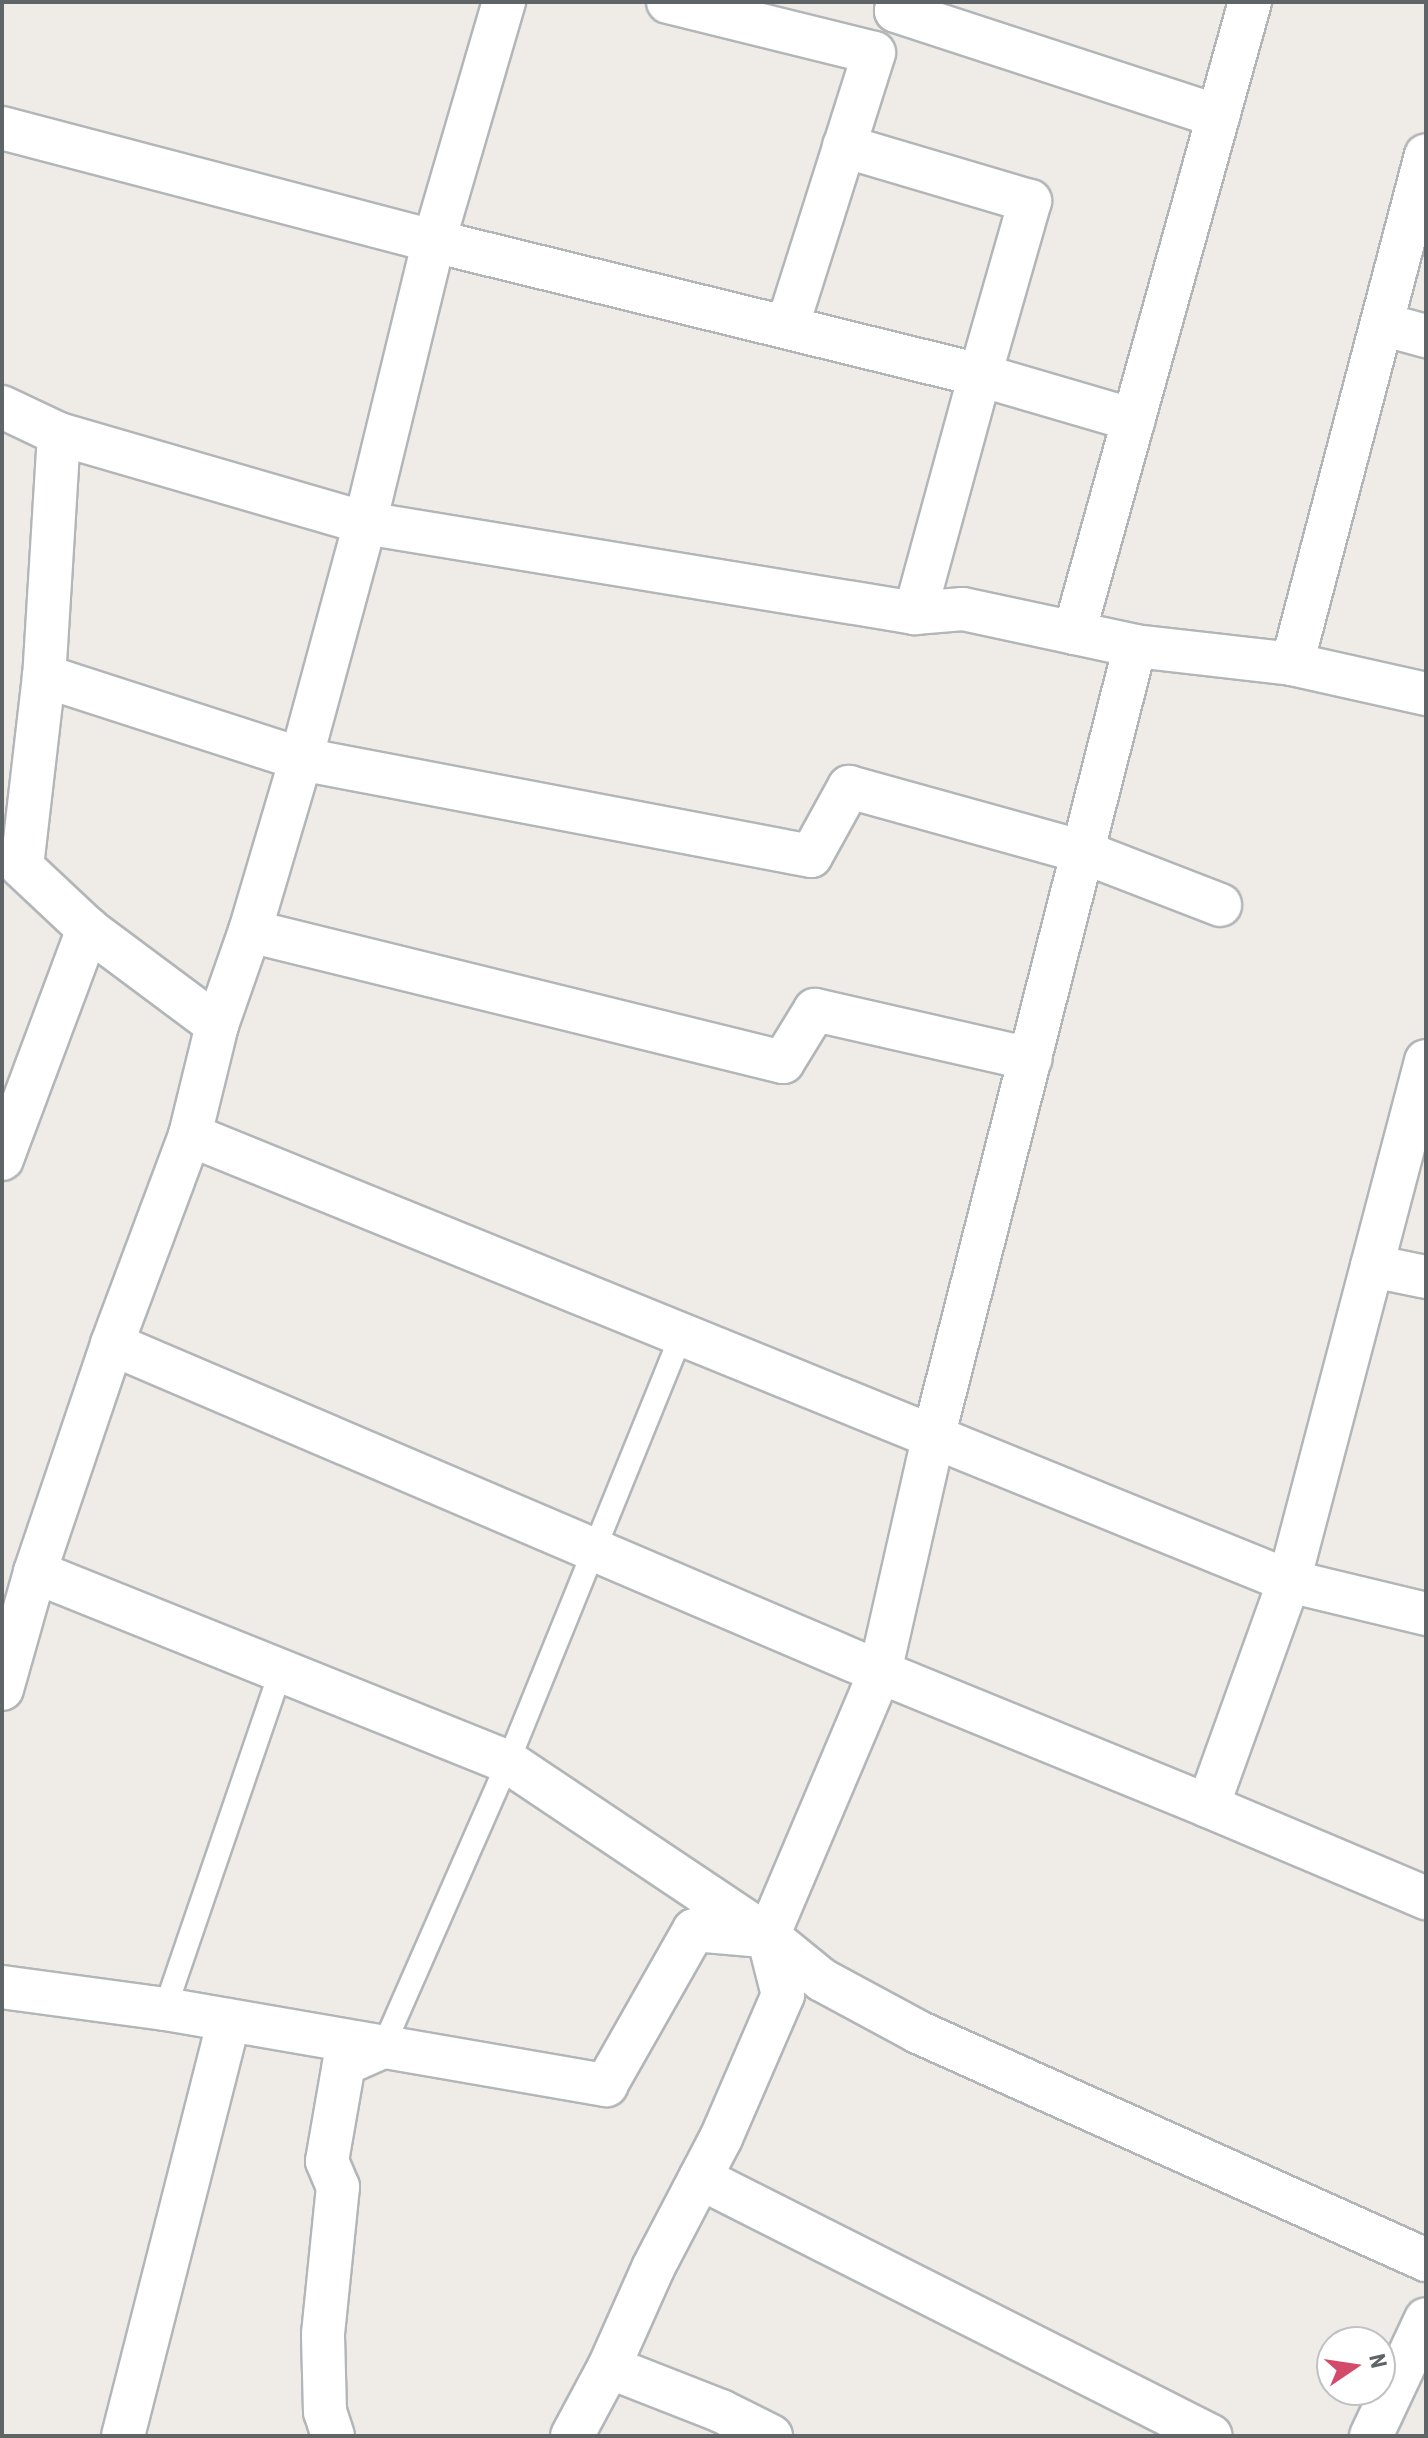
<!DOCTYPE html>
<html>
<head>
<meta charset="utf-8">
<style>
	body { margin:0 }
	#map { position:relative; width:1428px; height:2438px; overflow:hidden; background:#efece8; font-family:"Roboto Condensed",sans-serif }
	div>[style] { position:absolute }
	.roads { filter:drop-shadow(2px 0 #b3b6b8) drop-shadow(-2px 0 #b3b6b8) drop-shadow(0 2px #b3b6b8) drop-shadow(0 -2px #b3b6b8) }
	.lane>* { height:22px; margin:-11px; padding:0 11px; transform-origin:11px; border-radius:11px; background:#fff }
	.street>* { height:42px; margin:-21px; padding:0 21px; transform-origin:21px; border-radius:21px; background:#fff }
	span { translate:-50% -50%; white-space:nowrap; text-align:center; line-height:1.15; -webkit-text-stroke:8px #fff; paint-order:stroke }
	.frame { position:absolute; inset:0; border:4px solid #5f6466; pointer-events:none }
	.north { position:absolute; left:1316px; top:2326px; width:80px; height:80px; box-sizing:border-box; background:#fff; border:2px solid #bfc1c2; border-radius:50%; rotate:77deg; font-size:22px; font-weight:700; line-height:32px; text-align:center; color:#5f6466 }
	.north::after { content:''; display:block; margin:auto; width:28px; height:36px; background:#d44a6a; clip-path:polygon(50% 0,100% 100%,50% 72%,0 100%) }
</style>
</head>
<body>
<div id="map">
	<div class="roads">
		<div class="lane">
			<div style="left:165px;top:2009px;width:357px;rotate:-71.1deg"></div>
			<div style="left:383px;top:2047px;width:311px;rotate:-66.3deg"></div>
			<div style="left:508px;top:1762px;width:461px;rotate:-67.9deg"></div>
		</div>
		<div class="street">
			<div style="left:668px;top:2px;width:212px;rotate:13.9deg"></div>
			<div style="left:874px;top:53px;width:287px;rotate:107.6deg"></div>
			<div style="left:898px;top:2px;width:9px;rotate:103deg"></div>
			<div style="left:896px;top:11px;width:339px;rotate:18.1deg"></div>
			<div style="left:2px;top:128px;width:447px;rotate:14.7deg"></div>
			<div style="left:434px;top:241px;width:562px;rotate:13.79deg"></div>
			<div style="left:980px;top:375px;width:247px;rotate:105.3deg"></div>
			<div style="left:844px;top:146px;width:194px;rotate:16.5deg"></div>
			<div style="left:1030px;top:201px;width:181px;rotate:106deg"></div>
			<div style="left:980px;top:375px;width:160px;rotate:16.3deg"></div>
			<div style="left:1382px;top:324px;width:46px;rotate:15.3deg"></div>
			<div style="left:2px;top:407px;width:63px;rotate:25.3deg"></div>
			<div style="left:59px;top:434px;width:319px;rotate:16.2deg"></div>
			<div style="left:365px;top:523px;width:557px;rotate:9.29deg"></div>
			<div style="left:915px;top:613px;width:48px;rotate:-4.8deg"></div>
			<div style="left:963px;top:609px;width:176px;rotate:12.1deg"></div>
			<div style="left:1135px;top:646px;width:158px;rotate:6.5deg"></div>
			<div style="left:1292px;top:664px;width:137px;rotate:12.6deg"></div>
			<div style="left:59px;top:434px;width:242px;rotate:93.5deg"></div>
			<div style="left:44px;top:676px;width:192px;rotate:96.6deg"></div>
			<div style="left:22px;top:867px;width:91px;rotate:43.2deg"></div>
			<div style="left:88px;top:929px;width:161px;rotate:36.7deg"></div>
			<div style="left:1074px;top:633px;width:655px;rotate:-74.42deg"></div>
			<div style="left:1292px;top:664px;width:526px;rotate:-75.25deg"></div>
			<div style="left:44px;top:676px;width:270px;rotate:17.9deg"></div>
			<div style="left:301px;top:759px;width:519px;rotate:10.77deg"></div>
			<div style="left:811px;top:856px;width:79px;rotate:-61.2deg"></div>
			<div style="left:849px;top:787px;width:243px;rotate:15.5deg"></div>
			<div style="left:1083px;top:852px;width:147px;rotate:21.1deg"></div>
			<div style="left:250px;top:931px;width:549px;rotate:13.81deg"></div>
			<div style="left:783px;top:1062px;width:61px;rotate:-58.4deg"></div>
			<div style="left:815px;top:1010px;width:221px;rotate:12.8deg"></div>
			<div style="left:1426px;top:1061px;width:538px;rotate:104.76deg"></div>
			<div style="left:1289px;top:1581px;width:239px;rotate:109.8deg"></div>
			<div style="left:1208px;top:1806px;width:237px;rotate:22.9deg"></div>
			<div style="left:190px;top:1135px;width:1186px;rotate:22.09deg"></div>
			<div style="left:1289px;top:1581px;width:141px;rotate:13.5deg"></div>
			<div style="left:2px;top:1159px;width:246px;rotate:-69.5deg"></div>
			<div style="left:1372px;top:1266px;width:55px;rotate:11.5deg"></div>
			<div style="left:112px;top:1344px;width:835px;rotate:23.13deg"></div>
			<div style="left:880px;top:1672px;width:354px;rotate:22.2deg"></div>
			<div style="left:35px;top:1572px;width:510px;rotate:21.88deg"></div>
			<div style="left:508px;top:1762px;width:313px;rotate:33.8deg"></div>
			<div style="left:768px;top:1936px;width:70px;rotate:39.2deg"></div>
			<div style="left:822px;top:1980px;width:109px;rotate:28.4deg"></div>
			<div style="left:918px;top:2032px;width:557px;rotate:24.17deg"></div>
			<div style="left:2px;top:1689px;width:122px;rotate:-74.2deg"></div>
			<div style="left:35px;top:1572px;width:241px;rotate:-71.3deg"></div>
			<div style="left:112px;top:1344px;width:223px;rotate:-69.5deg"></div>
			<div style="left:190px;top:1135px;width:113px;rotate:-76.2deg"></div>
			<div style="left:217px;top:1025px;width:100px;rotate:-70.7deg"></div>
			<div style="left:250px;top:931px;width:179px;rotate:-73.5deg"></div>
			<div style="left:301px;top:759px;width:245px;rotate:-74.8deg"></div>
			<div style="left:365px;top:523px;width:290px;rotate:-76.3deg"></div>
			<div style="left:434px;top:241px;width:249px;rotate:-73.7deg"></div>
			<div style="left:2px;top:1987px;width:164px;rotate:7.7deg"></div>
			<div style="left:165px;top:2009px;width:448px;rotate:9.8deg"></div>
			<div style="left:606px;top:2085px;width:178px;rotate:-60.4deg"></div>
			<div style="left:694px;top:1930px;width:69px;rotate:5deg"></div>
			<div style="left:700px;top:2178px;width:572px;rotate:26.79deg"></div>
			<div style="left:123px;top:2436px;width:429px;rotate:-75.7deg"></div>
			<div style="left:333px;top:2436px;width:25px;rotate:-108deg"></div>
			<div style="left:325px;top:2412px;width:78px;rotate:-91.5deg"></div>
			<div style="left:323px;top:2334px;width:148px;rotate:-84.2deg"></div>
			<div style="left:338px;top:2187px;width:28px;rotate:-113deg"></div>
			<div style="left:327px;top:2161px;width:98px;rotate:-80.1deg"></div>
			<div style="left:344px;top:2064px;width:43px;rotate:-23.6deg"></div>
			<div style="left:572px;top:2436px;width:78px;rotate:-61.8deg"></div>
			<div style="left:771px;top:2436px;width:56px;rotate:-153.4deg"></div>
			<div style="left:721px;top:2411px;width:120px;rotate:-158.6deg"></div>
			<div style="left:609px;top:2367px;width:108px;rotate:-66deg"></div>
			<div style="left:653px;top:2268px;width:147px;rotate:-62.4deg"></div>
			<div style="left:721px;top:2138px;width:156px;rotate:-66.6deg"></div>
			<div style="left:783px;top:1995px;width:61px;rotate:-104.3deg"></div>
			<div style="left:768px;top:1936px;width:287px;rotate:-67deg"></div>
			<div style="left:880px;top:1672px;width:240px;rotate:-77.2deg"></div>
			<div style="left:933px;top:1438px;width:817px;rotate:-75.69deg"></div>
			<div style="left:1371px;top:2436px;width:129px;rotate:-64.8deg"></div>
		</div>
	</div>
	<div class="frame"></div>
	<div class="north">N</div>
</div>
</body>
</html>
